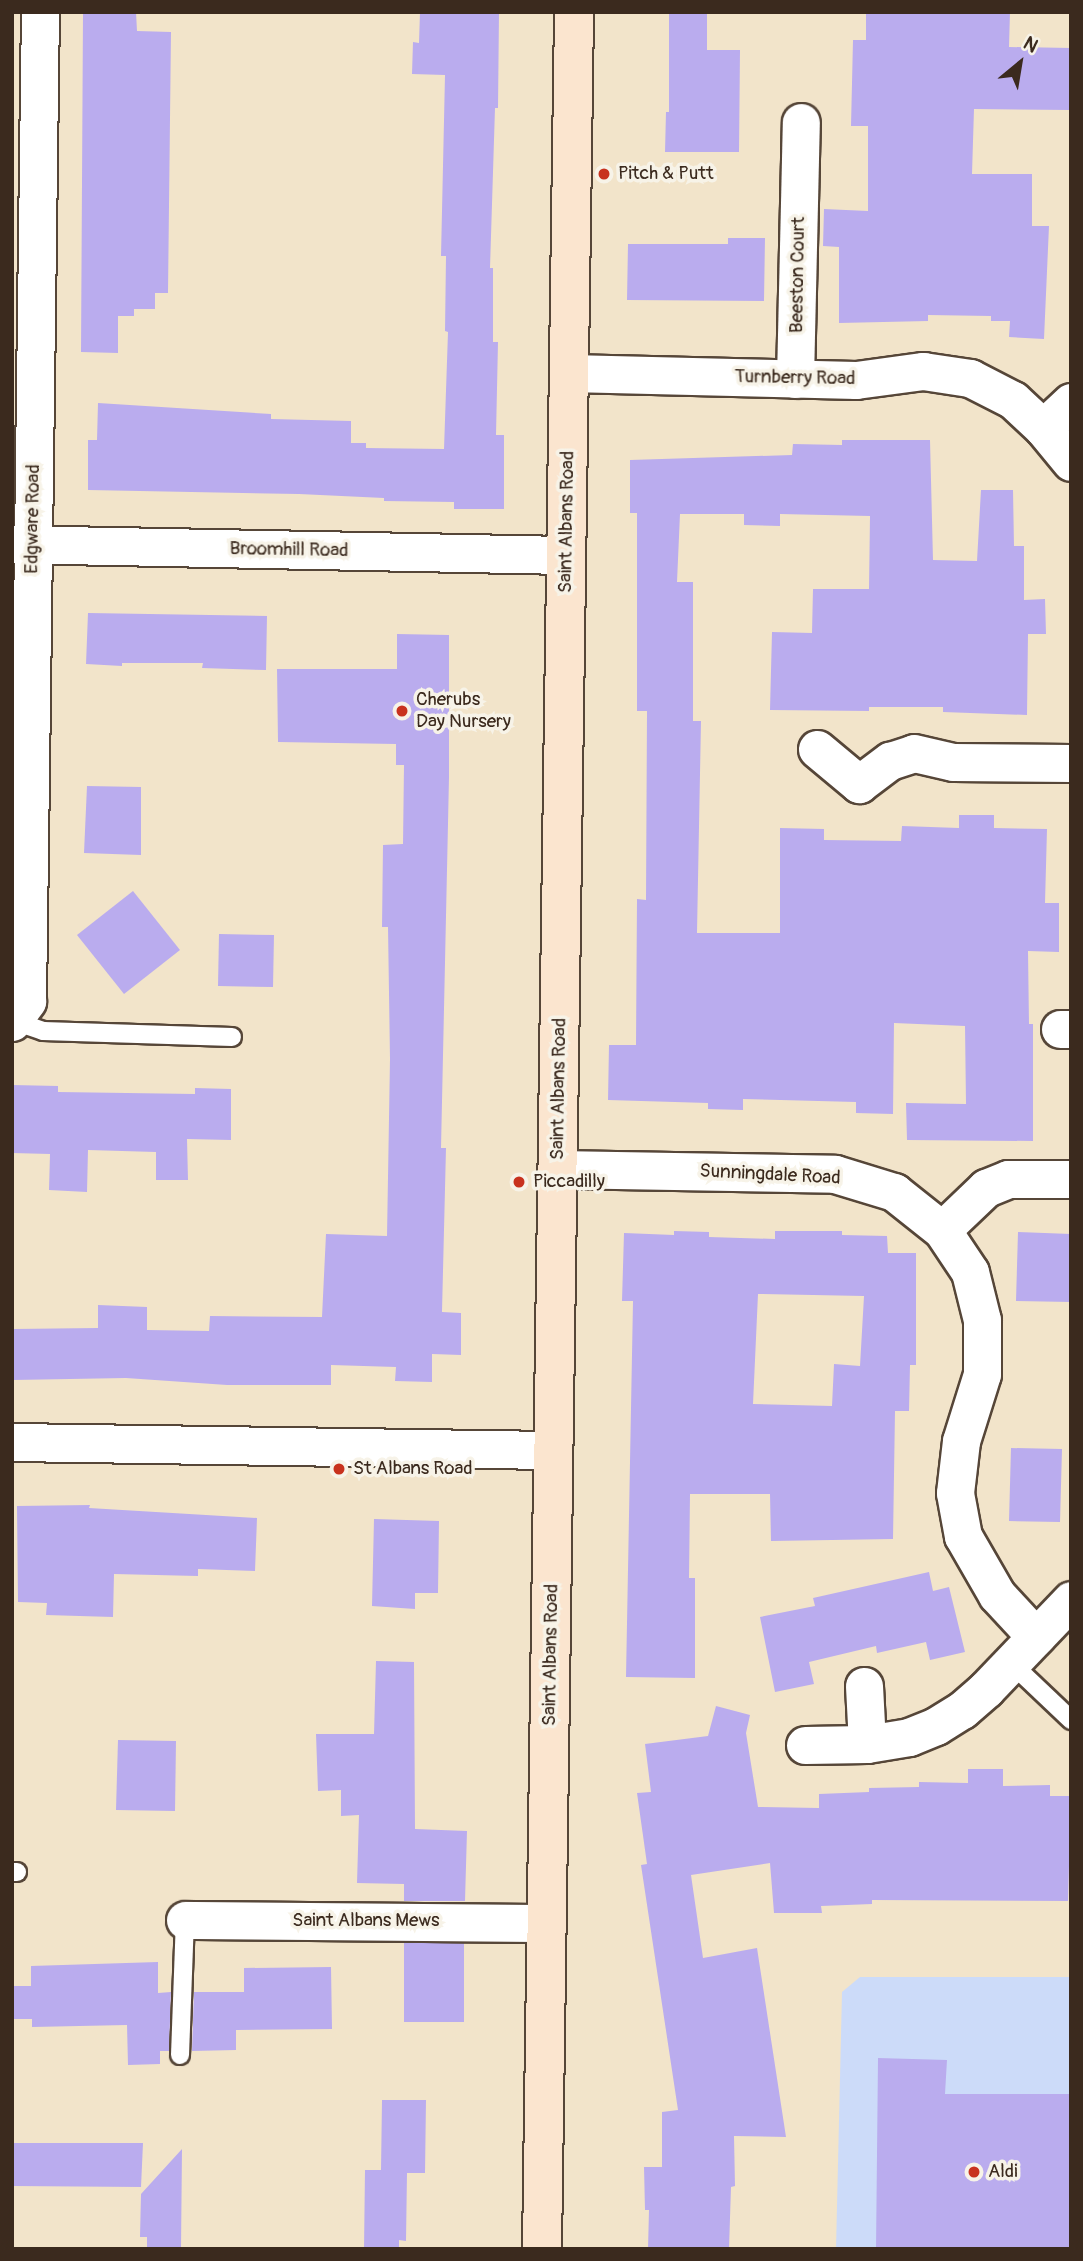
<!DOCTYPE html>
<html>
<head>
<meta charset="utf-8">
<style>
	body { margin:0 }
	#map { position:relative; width:1083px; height:2261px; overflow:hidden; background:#f2e4ca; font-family:Pangolin,sans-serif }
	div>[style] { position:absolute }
	.built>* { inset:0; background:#ccdbf9 }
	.building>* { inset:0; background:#baacee }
	.roads { filter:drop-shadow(2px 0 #564638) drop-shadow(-2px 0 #564638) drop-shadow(0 2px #564638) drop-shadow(0 -2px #564638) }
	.lane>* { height:18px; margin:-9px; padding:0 9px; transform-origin:9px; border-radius:9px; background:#fff }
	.street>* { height:37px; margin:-18.5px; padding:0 18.5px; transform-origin:18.5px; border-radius:18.5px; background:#fff }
	.secondary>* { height:38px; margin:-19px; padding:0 19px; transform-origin:19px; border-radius:19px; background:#fbe5cf }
	.dots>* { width:19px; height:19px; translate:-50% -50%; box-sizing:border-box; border:4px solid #f7f3e8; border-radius:50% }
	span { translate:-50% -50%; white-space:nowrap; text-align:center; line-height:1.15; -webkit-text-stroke:7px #f7f3e8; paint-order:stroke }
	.poi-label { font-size:19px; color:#3b2a1e }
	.left { translate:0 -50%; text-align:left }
	.street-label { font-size:19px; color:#3b2a1e }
	.frame { position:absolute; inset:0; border:14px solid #3b2a1e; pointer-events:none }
	.north { position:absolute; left:985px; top:28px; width:70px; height:70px; -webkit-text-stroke:5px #f7f3e8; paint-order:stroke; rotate:30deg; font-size:19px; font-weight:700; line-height:28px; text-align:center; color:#3b2a1e }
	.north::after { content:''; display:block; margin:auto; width:24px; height:32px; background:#3b2a1e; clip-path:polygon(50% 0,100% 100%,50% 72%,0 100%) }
</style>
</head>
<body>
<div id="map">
	<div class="built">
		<div style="clip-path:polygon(860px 1977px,1071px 1977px,1071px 2249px,836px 2249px,842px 1992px)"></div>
	</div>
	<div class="building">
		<div style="clip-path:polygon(83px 12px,136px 12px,137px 31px,171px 32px,168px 293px,155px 293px,155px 309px,134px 309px,134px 316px,118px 316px,118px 353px,81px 352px)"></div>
		<div style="clip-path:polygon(420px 12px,499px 12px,498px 108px,495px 108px,490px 268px,493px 268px,493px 342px,498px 342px,496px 435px,504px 435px,504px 509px,454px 509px,454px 502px,384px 501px,384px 498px,299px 494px,88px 490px,88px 440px,97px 440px,98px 403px,271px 414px,271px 419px,351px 421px,351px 443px,366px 443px,366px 448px,444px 449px,448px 332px,445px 331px,446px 256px,441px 256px,445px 75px,412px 74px,413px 42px,419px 43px)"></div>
		<div style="clip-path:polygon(669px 12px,707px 12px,707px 50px,740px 50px,739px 152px,665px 152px,666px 112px,669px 112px)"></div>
		<div style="clip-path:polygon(866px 12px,1010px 12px,1009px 47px,1071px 48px,1071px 110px,974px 109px,972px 174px,1032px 174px,1032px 226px,1049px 226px,1044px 339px,1009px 337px,1010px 321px,991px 321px,991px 316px,928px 315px,928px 321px,839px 323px,839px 247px,823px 246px,824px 209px,868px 211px,868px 126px,851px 126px,853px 40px,866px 40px)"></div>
		<div style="clip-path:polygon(728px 238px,765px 238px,764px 301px,627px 300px,628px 244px,728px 244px)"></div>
		<div style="clip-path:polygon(842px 440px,930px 440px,933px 560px,977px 561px,981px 490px,1013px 490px,1014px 546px,1024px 546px,1024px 600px,1045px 599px,1046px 634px,1028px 634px,1027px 715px,943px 712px,943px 707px,869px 707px,869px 711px,770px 710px,772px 632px,812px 633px,813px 589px,869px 589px,870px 516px,780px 514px,780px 526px,744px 525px,744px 514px,680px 514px,677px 582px,693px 582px,693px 721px,701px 721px,697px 933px,780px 933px,780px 828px,824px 829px,824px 840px,901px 841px,902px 826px,959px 828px,959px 815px,994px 815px,994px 828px,1047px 829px,1045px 903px,1059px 903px,1059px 952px,1028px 951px,1029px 1024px,1033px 1024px,1033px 1141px,907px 1140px,906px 1103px,966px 1104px,965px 1026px,894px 1023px,893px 1114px,856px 1113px,856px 1102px,743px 1099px,743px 1110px,708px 1109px,708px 1103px,608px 1100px,609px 1045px,636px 1045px,637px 899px,646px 900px,647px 711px,637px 711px,637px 513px,630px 513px,630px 460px,792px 455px,793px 444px,842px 445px)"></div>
		<div style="clip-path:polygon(88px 613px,267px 616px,266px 670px,202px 668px,203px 663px,122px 663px,122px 666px,86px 664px)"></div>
		<div style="clip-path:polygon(397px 634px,449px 635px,449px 777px,441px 1148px,446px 1148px,442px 1312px,461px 1313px,461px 1355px,432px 1354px,432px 1382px,395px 1381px,396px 1367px,331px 1365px,331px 1385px,227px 1385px,126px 1378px,13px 1380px,13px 1329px,98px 1328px,98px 1305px,147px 1307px,147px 1330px,209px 1331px,210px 1316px,322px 1317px,326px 1234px,387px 1236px,390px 1059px,388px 927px,382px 927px,383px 845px,403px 844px,404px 765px,396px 765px,396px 744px,278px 742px,277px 669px,397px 669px)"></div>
		<div style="clip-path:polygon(87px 786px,141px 787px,141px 855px,84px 853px)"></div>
		<div style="clip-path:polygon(133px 891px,180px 950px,124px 994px,77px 935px)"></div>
		<div style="clip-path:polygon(219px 934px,274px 935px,273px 987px,218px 986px)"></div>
		<div style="clip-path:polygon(12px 1085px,58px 1086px,58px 1092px,195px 1094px,195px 1088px,231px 1089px,231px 1140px,187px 1139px,188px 1180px,156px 1180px,156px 1152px,88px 1150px,87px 1192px,49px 1190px,50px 1154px,12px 1153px)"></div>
		<div style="clip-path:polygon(evenodd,674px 1231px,709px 1232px,709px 1237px,775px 1239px,775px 1231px,842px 1231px,842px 1235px,887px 1236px,888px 1253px,916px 1253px,916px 1365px,910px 1365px,909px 1411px,895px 1411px,893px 1539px,771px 1541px,770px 1494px,690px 1494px,689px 1578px,695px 1578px,695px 1678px,626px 1677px,633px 1301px,622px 1301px,624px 1233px,674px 1235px,674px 1231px,758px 1294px,864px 1296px,860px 1366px,834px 1364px,832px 1406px,753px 1404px,758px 1294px)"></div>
		<div style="clip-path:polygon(1018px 1232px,1071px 1234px,1071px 1302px,1016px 1301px)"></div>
		<div style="clip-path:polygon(1011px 1448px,1062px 1449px,1060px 1522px,1009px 1521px)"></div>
		<div style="clip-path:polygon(90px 1505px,89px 1508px,257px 1518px,255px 1571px,198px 1569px,198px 1576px,114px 1574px,113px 1617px,46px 1615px,47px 1603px,18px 1602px,17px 1506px)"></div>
		<div style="clip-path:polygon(374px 1519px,439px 1521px,438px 1593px,415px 1593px,415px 1609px,372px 1606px)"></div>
		<div style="clip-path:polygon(929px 1572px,933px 1591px,949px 1587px,965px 1652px,930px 1660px,926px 1642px,877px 1653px,876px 1646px,809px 1662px,814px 1684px,775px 1692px,760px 1617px,815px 1606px,813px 1598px)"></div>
		<div style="clip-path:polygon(376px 1661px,414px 1662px,415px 1829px,467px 1831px,465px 1901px,404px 1901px,404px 1884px,357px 1883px,359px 1815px,341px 1816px,341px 1790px,318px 1791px,316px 1734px,374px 1734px)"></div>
		<div style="clip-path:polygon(716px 1706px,750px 1715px,746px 1733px,758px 1807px,819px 1808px,819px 1794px,869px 1792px,869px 1788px,919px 1787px,919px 1782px,968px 1783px,968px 1769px,1003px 1769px,1003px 1786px,1050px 1785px,1050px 1796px,1071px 1796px,1068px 1901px,872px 1900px,872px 1904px,821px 1906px,822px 1913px,774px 1913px,770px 1863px,691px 1875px,703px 1958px,757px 1948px,786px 2137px,734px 2136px,735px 2186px,731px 2187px,729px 2249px,648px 2249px,649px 2210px,645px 2210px,644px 2167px,662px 2167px,662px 2112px,678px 2110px,641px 1865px,647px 1864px,637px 1793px,651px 1792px,645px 1744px,708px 1736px)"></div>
		<div style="clip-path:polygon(118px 1740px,176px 1741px,175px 1811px,116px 1810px)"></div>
		<div style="clip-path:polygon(404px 1943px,464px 1943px,464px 2022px,404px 2022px)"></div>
		<div style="clip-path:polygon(158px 1962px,158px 1993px,171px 1992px,169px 2051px,160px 2051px,160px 2064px,128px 2065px,127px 2025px,32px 2027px,32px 2019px,12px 2019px,12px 1986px,31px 1986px,31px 1966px)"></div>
		<div style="clip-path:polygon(331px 1967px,332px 2029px,236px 2030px,236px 2050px,192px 2051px,194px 1992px,244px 1992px,244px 1968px)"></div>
		<div style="clip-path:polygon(878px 2058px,947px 2060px,945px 2094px,1071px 2094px,1071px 2249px,876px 2249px)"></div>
		<div style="clip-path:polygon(382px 2100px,426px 2100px,425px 2173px,407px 2173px,406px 2241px,399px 2240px,399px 2249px,364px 2249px,365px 2170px,381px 2170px)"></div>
		<div style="clip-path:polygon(12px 2143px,143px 2143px,141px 2187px,12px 2186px)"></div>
		<div style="clip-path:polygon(182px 2149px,181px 2249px,147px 2249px,147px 2237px,140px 2237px,141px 2194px)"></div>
	</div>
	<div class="roads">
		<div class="lane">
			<div style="left:14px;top:1021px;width:31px;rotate:19deg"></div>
			<div style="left:43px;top:1031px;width:189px;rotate:1.8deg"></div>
			<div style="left:1011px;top:1663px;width:83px;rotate:43.5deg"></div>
			<div style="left:12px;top:1872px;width:5px"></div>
			<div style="left:180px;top:2055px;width:135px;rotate:-87.9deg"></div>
		</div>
		<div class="street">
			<div style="left:569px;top:373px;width:287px;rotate:1.4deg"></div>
			<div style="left:856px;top:380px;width:68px;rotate:-7.7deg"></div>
			<div style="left:923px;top:371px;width:48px;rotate:8.5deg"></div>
			<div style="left:970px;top:378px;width:48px;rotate:27.1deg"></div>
			<div style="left:1013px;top:400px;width:41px;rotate:43deg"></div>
			<div style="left:1043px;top:428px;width:44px;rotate:50.5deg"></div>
			<div style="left:795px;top:379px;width:257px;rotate:-88.7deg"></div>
			<div style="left:1043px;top:428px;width:38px;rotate:-43deg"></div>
			<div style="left:12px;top:544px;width:554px;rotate:1.14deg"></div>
			<div style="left:817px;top:749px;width:55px;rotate:39.8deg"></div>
			<div style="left:859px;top:784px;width:39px;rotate:-37deg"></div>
			<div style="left:890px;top:761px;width:25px;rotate:-18deg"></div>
			<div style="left:914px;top:753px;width:40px;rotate:13deg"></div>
			<div style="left:953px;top:762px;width:118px;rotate:0.5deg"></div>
			<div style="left:12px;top:1022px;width:26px;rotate:-54deg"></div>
			<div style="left:27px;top:1001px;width:989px;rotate:-89.25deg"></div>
			<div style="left:1060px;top:1029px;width:11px"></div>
			<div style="left:557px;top:1169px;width:278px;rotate:1deg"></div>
			<div style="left:835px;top:1174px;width:62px;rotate:17deg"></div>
			<div style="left:894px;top:1192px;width:61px;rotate:38.4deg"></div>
			<div style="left:942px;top:1230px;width:50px;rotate:56.3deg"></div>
			<div style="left:970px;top:1272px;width:49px;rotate:76deg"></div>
			<div style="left:982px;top:1320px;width:54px;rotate:90deg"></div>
			<div style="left:982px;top:1374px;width:70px;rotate:107.4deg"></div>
			<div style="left:961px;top:1441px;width:52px;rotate:96.6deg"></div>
			<div style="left:955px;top:1493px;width:44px;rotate:79.5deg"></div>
			<div style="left:963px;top:1536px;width:68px;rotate:60deg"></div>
			<div style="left:997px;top:1595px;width:57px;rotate:47.1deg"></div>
			<div style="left:942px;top:1230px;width:61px;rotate:-43.7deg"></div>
			<div style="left:986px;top:1188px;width:24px;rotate:-22deg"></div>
			<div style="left:1008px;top:1179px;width:63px"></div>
			<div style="left:12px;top:1442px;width:541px;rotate:0.85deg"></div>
			<div style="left:864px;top:1686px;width:58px;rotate:87deg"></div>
			<div style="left:805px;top:1745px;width:62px;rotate:-0.9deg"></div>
			<div style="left:867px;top:1744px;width:43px;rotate:-9.5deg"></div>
			<div style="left:909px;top:1737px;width:29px;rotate:-22deg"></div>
			<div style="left:936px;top:1726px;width:31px;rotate:-32deg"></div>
			<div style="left:962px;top:1710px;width:32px;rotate:-41deg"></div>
			<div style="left:986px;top:1689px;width:123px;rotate:-46.3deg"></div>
			<div style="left:185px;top:1920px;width:362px;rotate:0.5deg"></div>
		</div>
		<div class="secondary">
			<div style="left:542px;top:2249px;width:2237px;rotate:-89.18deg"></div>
		</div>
	</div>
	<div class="dots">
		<div style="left:604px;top:174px;background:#c8321e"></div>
		<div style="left:402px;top:711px;background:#c8321e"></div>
		<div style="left:519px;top:1182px;background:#c8321e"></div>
		<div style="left:339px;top:1469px;background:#c8321e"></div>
		<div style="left:974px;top:2172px;background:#c8321e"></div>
	</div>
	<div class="poi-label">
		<span class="left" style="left:618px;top:174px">Pitch &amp; Putt</span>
		<span class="left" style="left:416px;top:711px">Cherubs<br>Day Nursery</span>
		<span class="left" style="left:533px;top:1182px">Piccadilly</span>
		<span class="left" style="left:353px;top:1469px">St Albans Road</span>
		<span class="left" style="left:988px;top:2172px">Aldi</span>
	</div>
	<div class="street-label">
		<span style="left:798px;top:275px;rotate:-89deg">Beeston Court</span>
		<span style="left:795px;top:378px;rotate:1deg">Turnberry Road</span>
		<span style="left:33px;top:519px;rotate:-89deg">Edgware Road</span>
		<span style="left:567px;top:522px;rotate:-89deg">Saint Albans Road</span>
		<span style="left:289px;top:550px;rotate:1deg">Broomhill Road</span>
		<span style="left:559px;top:1089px;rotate:-89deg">Saint Albans Road</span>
		<span style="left:770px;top:1175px;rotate:3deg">Sunningdale Road</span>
		<span style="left:551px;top:1655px;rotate:-89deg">Saint Albans Road</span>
		<span style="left:366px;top:1921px">Saint Albans Mews</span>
	</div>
	<div class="frame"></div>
	<div class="north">N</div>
</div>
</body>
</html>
